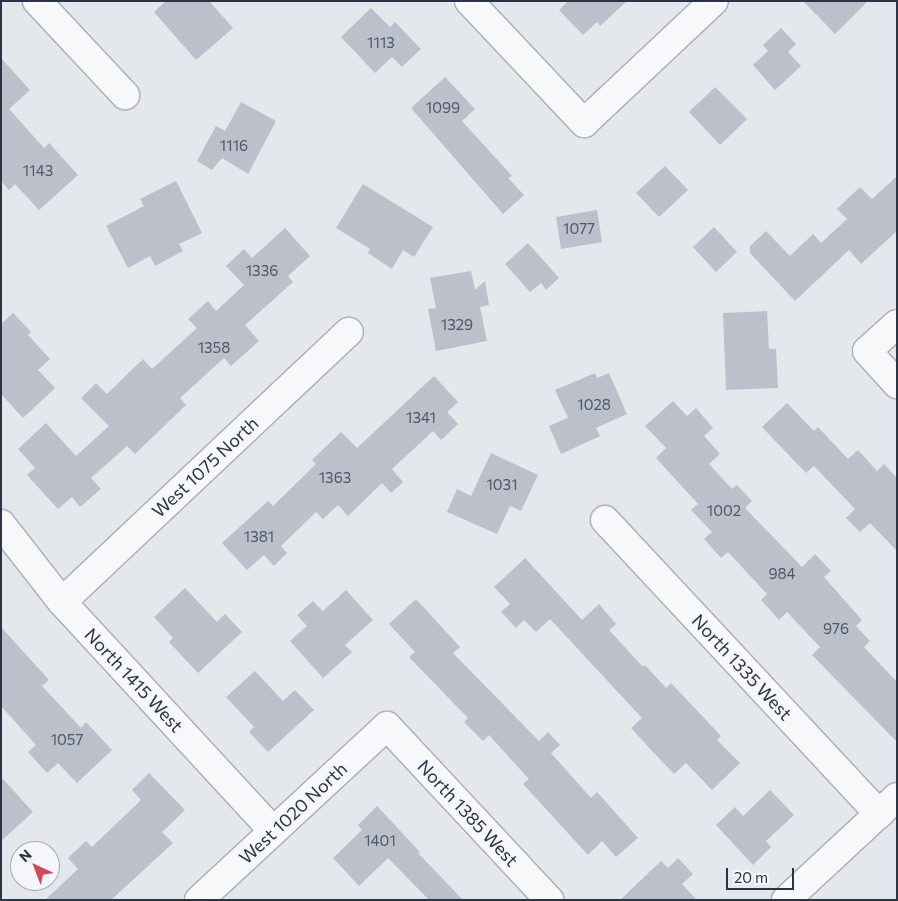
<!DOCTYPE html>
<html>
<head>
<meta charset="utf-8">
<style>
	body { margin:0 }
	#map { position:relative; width:898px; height:901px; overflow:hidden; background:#e4e7ec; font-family:Commissioner,sans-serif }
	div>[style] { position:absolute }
	.building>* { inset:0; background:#bbc0ca }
	.roads { filter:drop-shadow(1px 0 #a9aeb7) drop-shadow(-1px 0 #a9aeb7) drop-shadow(0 1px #a9aeb7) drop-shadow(0 -1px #a9aeb7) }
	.minor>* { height:28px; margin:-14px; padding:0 14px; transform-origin:14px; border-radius:14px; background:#f7f8fa }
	span { translate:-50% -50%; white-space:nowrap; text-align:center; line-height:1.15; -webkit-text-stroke:4px #f4f6f9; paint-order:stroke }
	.number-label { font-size:15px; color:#4f5766 }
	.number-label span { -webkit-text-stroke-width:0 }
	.street-label { font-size:18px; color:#2b3445 }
	.frame { position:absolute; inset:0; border:2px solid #2b3445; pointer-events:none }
	.north { position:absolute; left:10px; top:841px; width:50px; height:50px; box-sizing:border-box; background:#f4f6f9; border:1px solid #a4a8b1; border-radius:50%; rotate:317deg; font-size:14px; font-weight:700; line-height:20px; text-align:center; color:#2b3445 }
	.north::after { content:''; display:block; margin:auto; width:18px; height:22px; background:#d1495b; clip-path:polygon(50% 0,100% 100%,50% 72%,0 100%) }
	.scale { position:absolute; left:726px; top:868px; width:68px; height:22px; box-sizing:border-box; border:2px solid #2b3445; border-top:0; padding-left:6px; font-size:15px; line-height:18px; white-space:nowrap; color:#2b3445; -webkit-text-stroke:4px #f4f6f9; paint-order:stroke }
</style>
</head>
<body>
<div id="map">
	<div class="building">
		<div style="clip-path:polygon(166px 1px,209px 1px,233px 28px,196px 60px,154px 12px)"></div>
		<div style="clip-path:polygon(568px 1px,627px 1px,600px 26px,597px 22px,583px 35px,559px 10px)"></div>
		<div style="clip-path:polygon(803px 1px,868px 1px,835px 34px)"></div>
		<div style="clip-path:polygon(371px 8px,390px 27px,395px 22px,421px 49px,402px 67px,392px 57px,375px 73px,341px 37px)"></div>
		<div style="clip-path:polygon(781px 28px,796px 44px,788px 52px,801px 66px,775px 90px,753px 65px,768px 51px,763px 45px)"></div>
		<div style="clip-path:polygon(1px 58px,30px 90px,9px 109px,44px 148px,49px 143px,78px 175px,39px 210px,15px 184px,9px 190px,1px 181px)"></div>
		<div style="clip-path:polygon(445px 77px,475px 109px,462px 121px,512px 176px,508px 178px,524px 195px,503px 214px,411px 108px)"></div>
		<div style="clip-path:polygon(715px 87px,747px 119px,720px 145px,689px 112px)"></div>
		<div style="clip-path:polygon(241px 102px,276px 121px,248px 174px,222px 158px,212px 170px,197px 161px,216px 126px,225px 131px)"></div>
		<div style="clip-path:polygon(665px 166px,688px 190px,659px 217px,636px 193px)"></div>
		<div style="clip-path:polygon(897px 176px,897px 231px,861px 264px,849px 250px,795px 301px,750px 253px,750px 246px,766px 231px,790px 256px,813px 234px,821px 243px,847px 219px,837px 209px,860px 187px,872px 199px)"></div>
		<div style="clip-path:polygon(176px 181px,202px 233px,179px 244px,183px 251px,155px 266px,150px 256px,128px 268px,106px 226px,144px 206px,140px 199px)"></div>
		<div style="clip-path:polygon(363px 184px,433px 227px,414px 257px,403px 250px,392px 269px,368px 253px,370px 249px,336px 228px)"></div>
		<div style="clip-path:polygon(597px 210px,602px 242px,561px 249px,556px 217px)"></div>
		<div style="clip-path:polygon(714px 227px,737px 252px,716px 272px,693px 247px)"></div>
		<div style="clip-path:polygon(285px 228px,310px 256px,288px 276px,293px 282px,245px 325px,259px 341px,231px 366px,224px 358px,180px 398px,186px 405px,135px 454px,127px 446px,91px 478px,101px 489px,80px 507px,72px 497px,58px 509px,27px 475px,35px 468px,18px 449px,46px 423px,76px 456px,109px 426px,81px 398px,96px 383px,107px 394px,143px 359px,152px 369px,197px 328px,188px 319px,208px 301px,216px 311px,244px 285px,226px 266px,244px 249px,252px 258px)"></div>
		<div style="clip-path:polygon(528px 243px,559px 278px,546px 290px,541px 283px,530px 292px,505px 264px)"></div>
		<div style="clip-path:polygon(471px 271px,475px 290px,485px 281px,489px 305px,480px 307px,487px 341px,436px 351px,428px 309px,436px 308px,430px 278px)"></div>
		<div style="clip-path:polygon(767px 311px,769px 349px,776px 349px,778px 388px,726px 390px,723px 313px)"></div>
		<div style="clip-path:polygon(13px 313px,31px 332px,28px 335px,50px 359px,38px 370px,55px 388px,23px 418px,1px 394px,1px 324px)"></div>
		<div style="clip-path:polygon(595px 373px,597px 378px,609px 373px,627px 414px,596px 428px,600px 436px,561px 454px,549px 426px,568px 418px,555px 390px)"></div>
		<div style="clip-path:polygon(434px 376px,458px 402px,447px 412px,458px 424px,441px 440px,433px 431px,392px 469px,403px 482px,391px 493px,382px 483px,348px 516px,338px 505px,323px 519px,316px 512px,281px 546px,287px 553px,274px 566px,264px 555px,247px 570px,222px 543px,268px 501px,273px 506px,316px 464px,312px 460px,341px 432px,357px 448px)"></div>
		<div style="clip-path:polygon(673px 401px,687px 416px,696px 408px,713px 428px,704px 436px,720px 454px,709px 464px,732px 489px,737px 485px,752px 501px,745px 508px,802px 567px,815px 554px,831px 571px,824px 577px,862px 620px,856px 626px,870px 641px,864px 647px,897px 682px,897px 742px,812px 655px,820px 647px,787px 612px,779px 620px,761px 600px,767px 594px,728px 552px,721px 558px,704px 539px,712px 532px,691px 510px,698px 504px,656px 458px,666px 448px,645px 426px)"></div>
		<div style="clip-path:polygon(787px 403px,814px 431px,818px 427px,848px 459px,858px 450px,877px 471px,884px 464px,897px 478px,897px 551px,870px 523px,860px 532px,846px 518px,855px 509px,814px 466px,806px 473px,762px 427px)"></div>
		<div style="clip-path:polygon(491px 453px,538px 475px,521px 511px,510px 506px,497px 534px,447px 512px,457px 489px,471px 496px)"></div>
		<div style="clip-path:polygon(525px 558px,582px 620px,599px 604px,616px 624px,609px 630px,643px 667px,645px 665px,666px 688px,671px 683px,721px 736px,717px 740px,740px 763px,712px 790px,686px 763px,674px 774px,653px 752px,631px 728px,642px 718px,550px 619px,536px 632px,524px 620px,516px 628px,501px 612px,510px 604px,494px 587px)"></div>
		<div style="clip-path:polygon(185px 588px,217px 622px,225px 614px,242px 632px,198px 673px,169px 642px,173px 638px,154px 617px)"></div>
		<div style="clip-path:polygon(346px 590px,373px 620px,345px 645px,352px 652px,323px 678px,290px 641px,307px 626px,297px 615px,313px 601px,323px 611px)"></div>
		<div style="clip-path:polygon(416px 599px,460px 647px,453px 653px,539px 741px,548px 732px,560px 745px,551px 753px,591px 798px,597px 792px,638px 838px,616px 857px,602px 841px,588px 855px,523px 784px,529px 779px,489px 735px,483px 741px,464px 722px,468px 718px,409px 657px,415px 652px,389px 624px)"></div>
		<div style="clip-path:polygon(1px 627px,49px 680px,42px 686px,81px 728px,86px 722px,112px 750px,77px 783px,58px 763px,47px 773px,28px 752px,36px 745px,1px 706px)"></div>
		<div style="clip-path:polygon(255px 671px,283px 701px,295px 690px,314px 710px,268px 752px,249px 732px,254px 727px,226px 697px)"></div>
		<div style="clip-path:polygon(149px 773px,185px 810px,162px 832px,173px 843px,111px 900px,45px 900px,78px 869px,68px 858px,86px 841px,92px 847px,141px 800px,132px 790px)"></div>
		<div style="clip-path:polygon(1px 777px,33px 812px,1px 841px)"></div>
		<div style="clip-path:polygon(770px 790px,794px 815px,766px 841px,771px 847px,753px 865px,716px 825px,735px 807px,743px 816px)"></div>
		<div style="clip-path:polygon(377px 806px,420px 852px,418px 853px,463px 900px,429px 900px,388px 858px,359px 886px,333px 858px,362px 830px,358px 825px)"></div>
		<div style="clip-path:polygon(678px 858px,693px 874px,682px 884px,697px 900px,620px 900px,661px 861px,668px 868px)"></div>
	</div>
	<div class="roads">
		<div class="minor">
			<div style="left:37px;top:1px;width:129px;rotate:46.9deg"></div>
			<div style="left:469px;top:1px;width:168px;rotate:46.7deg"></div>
			<div style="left:584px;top:123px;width:178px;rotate:-43.2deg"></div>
			<div style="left:897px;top:324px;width:40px;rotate:138deg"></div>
			<div style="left:867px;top:351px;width:45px;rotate:47.7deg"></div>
			<div style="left:605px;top:520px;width:402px;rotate:47deg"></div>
			<div style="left:1px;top:524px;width:99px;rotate:52deg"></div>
			<div style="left:62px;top:602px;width:311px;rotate:47.3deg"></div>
			<div style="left:62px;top:602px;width:394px;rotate:-43.3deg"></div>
			<div style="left:199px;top:900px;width:256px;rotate:-42.8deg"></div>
			<div style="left:387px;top:726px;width:238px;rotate:47deg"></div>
			<div style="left:786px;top:900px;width:151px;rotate:-42.9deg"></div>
		</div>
	</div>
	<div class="number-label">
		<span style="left:381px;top:43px">1113</span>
		<span style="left:443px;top:108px">1099</span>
		<span style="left:234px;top:146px">1116</span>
		<span style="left:38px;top:171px">1143</span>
		<span style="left:579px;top:229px">1077</span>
		<span style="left:262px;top:271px">1336</span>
		<span style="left:457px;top:325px">1329</span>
		<span style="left:214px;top:348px">1358</span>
		<span style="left:594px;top:405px">1028</span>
		<span style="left:421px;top:418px">1341</span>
		<span style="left:335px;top:478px">1363</span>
		<span style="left:502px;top:485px">1031</span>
		<span style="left:724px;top:511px">1002</span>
		<span style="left:259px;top:537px">1381</span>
		<span style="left:782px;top:574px">984</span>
		<span style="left:836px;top:629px">976</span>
		<span style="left:67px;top:740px">1057</span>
		<span style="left:380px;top:841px">1401</span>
	</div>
	<div class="street-label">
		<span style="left:205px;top:467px;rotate:-43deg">West 1075 North</span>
		<span style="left:742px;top:667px;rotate:47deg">North 1335 West</span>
		<span style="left:134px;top:680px;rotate:47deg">North 1415 West</span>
		<span style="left:293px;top:813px;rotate:-43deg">West 1020 North</span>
		<span style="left:468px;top:813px;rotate:47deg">North 1385 West</span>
	</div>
	<div class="frame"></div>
	<div class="north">N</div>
	<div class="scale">20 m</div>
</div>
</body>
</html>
